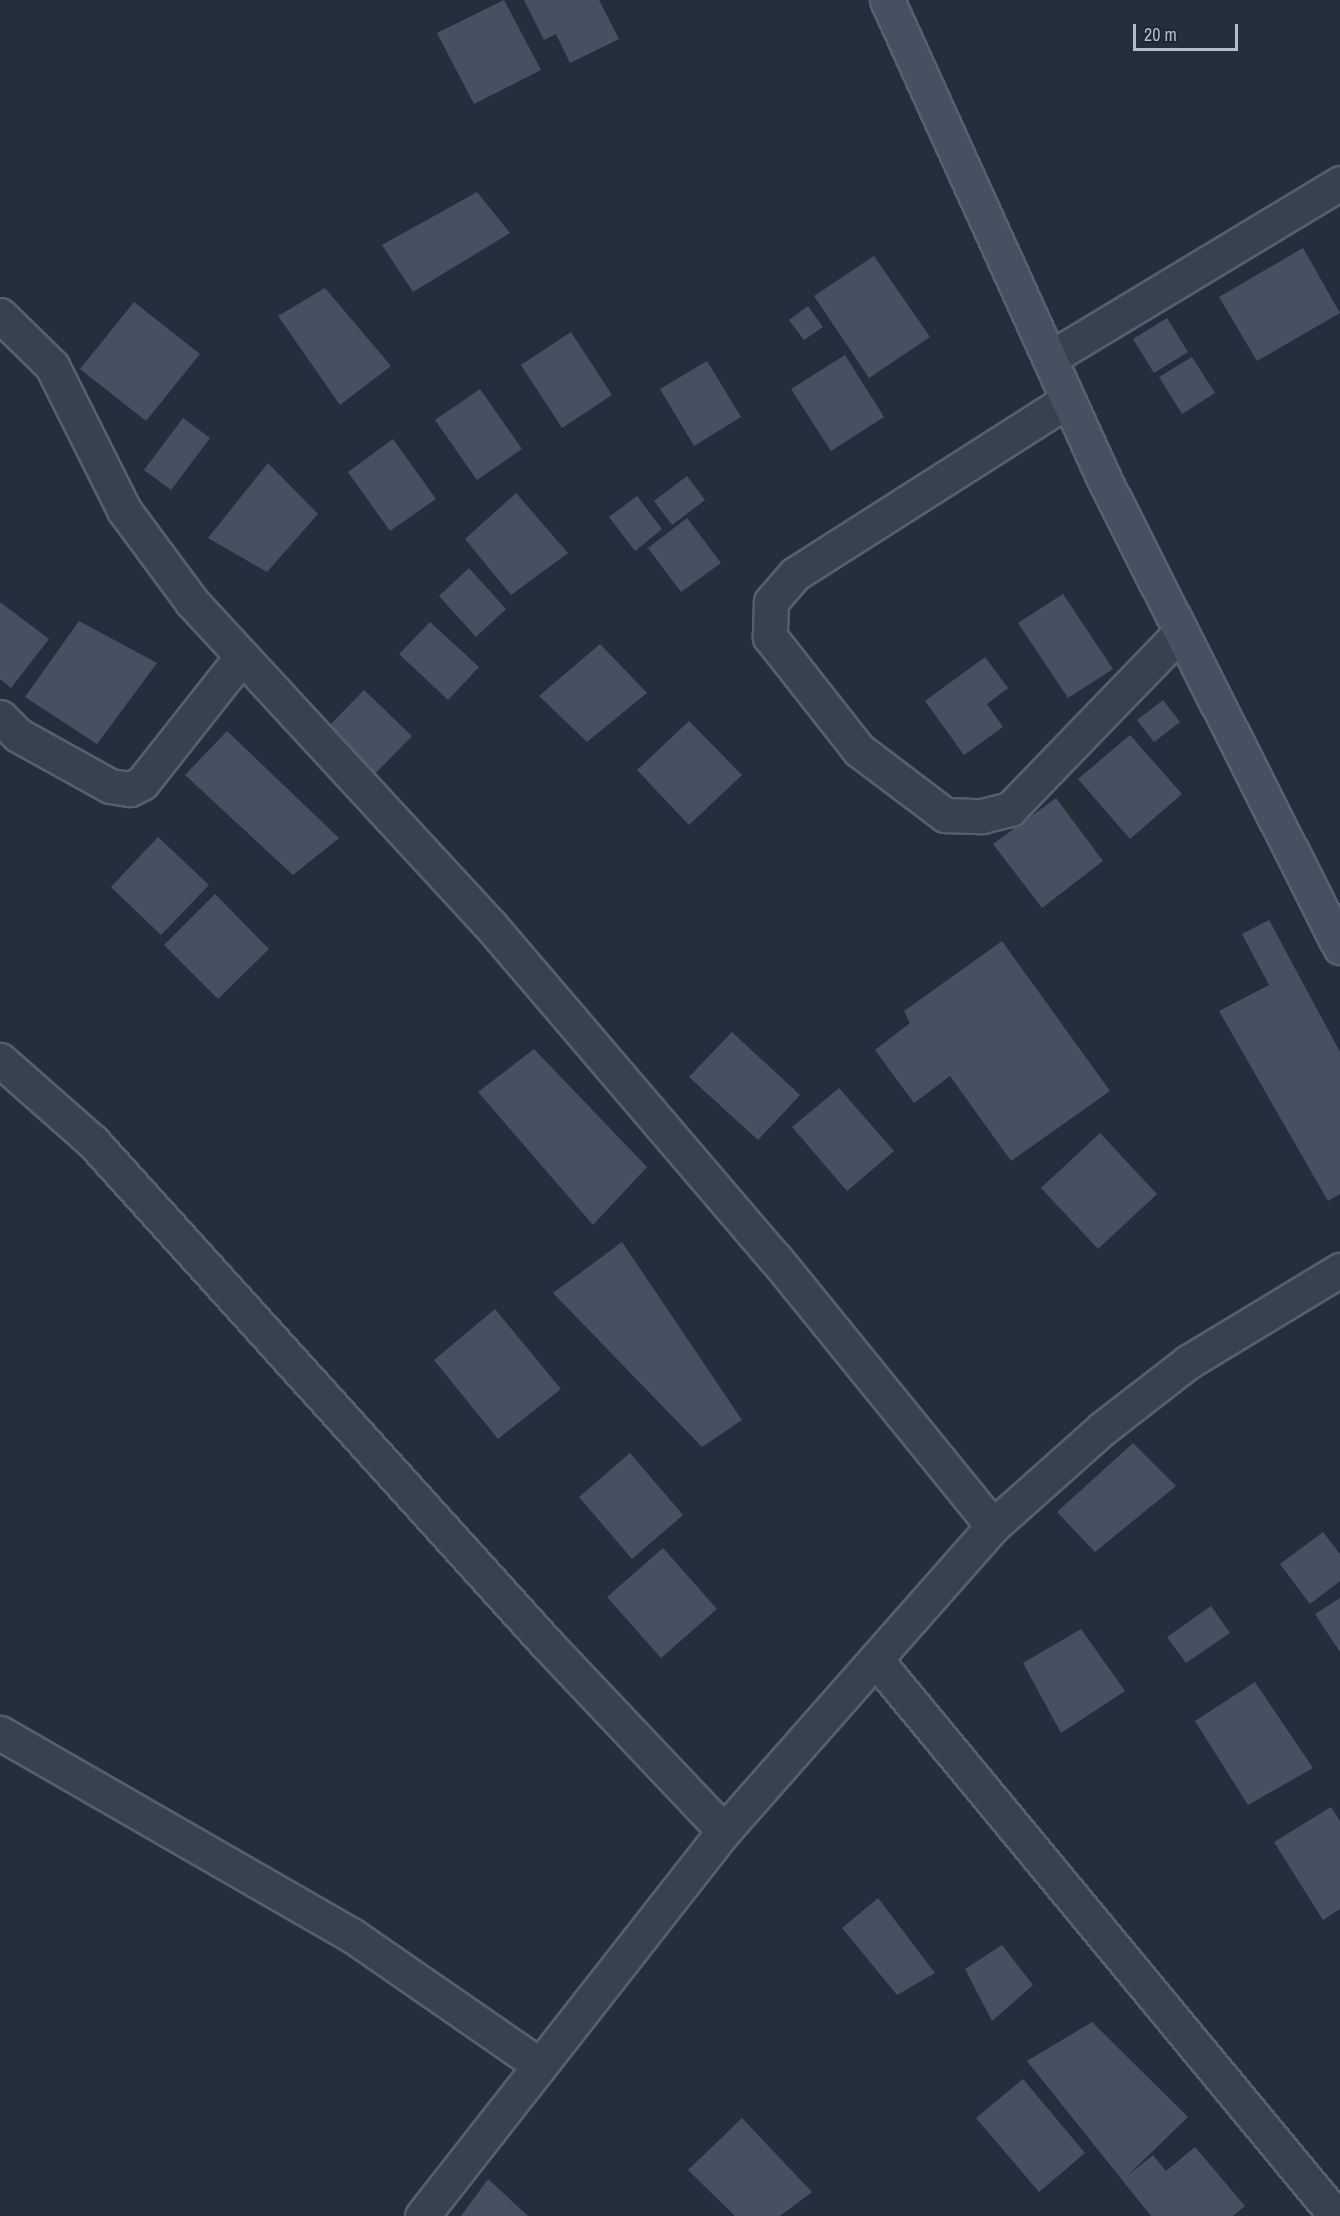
<!DOCTYPE html>
<html>
<head>
<meta charset="utf-8">
<style>
	body { margin:0 }
	#map { position:relative; width:1340px; height:2216px; overflow:hidden; background:#242f3e; font-family:"Archivo Narrow",sans-serif }
	div>[style] { position:absolute }
	.building>* { inset:0; background:#455162 }
	.roads { filter:drop-shadow(2px 0 #565f6c) drop-shadow(-2px 0 #565f6c) drop-shadow(0 2px #565f6c) drop-shadow(0 -2px #565f6c) }
	.street>* { height:33px; margin:-16.5px; padding:0 16.5px; transform-origin:16.5px; border-radius:16.5px; background:#38414e }
	.secondary>* { height:33px; margin:-16.5px; padding:0 16.5px; transform-origin:16.5px; border-radius:16.5px; background:#465061 }
	span { translate:-50% -50%; white-space:nowrap; text-align:center; line-height:1.15; -webkit-text-stroke:5px #1d2633; paint-order:stroke }
	.scale { position:absolute; left:1133px; top:24px; width:105px; height:27px; box-sizing:border-box; border:3px solid #b4bcc9; border-top:0; padding-left:8px; font-size:18px; line-height:21px; white-space:nowrap; color:#b4bcc9; -webkit-text-stroke:4px #1d2633; paint-order:stroke }
</style>
</head>
<body>
<div id="map">
	<div class="building">
		<div style="clip-path:polygon(504px 0,541px 70px,474px 104px,437px 33px)"></div>
		<div style="clip-path:polygon(524px 0,599px 0,619px 39px,570px 63px,556px 34px,544px 40px)"></div>
		<div style="clip-path:polygon(477px 192px,510px 233px,413px 292px,382px 245px)"></div>
		<div style="clip-path:polygon(1303px 248px,1340px 313px,1257px 361px,1219px 297px)"></div>
		<div style="clip-path:polygon(874px 256px,930px 337px,869px 378px,814px 296px)"></div>
		<div style="clip-path:polygon(325px 288px,391px 366px,340px 405px,278px 316px)"></div>
		<div style="clip-path:polygon(134px 302px,200px 354px,146px 421px,80px 369px)"></div>
		<div style="clip-path:polygon(808px 306px,823px 327px,804px 340px,789px 320px)"></div>
		<div style="clip-path:polygon(1167px 318px,1188px 352px,1154px 373px,1133px 339px)"></div>
		<div style="clip-path:polygon(571px 332px,612px 395px,562px 428px,521px 365px)"></div>
		<div style="clip-path:polygon(845px 355px,884px 417px,831px 451px,791px 389px)"></div>
		<div style="clip-path:polygon(1192px 357px,1215px 393px,1182px 414px,1159px 377px)"></div>
		<div style="clip-path:polygon(707px 361px,741px 417px,694px 446px,660px 389px)"></div>
		<div style="clip-path:polygon(480px 389px,522px 449px,477px 480px,435px 420px)"></div>
		<div style="clip-path:polygon(183px 418px,210px 438px,171px 490px,144px 470px)"></div>
		<div style="clip-path:polygon(393px 439px,436px 499px,390px 531px,348px 472px)"></div>
		<div style="clip-path:polygon(268px 463px,318px 514px,267px 572px,208px 538px)"></div>
		<div style="clip-path:polygon(687px 476px,705px 500px,672px 525px,654px 501px)"></div>
		<div style="clip-path:polygon(516px 493px,568px 553px,511px 595px,465px 539px)"></div>
		<div style="clip-path:polygon(637px 496px,662px 529px,635px 551px,609px 517px)"></div>
		<div style="clip-path:polygon(687px 518px,721px 563px,681px 592px,648px 548px)"></div>
		<div style="clip-path:polygon(469px 568px,506px 609px,476px 637px,439px 596px)"></div>
		<div style="clip-path:polygon(1063px 594px,1113px 669px,1068px 698px,1018px 623px)"></div>
		<div style="clip-path:polygon(0 602px,49px 639px,11px 688px,0 679px)"></div>
		<div style="clip-path:polygon(79px 621px,157px 663px,97px 744px,25px 697px)"></div>
		<div style="clip-path:polygon(430px 622px,479px 667px,448px 700px,399px 654px)"></div>
		<div style="clip-path:polygon(600px 644px,647px 693px,587px 742px,539px 696px)"></div>
		<div style="clip-path:polygon(985px 657px,1008px 688px,987px 704px,1003px 727px,964px 755px,925px 701px)"></div>
		<div style="clip-path:polygon(364px 690px,412px 736px,374px 775px,326px 729px)"></div>
		<div style="clip-path:polygon(1163px 700px,1180px 722px,1154px 742px,1137px 720px)"></div>
		<div style="clip-path:polygon(689px 721px,742px 775px,689px 825px,637px 770px)"></div>
		<div style="clip-path:polygon(227px 731px,339px 838px,293px 875px,185px 775px)"></div>
		<div style="clip-path:polygon(1130px 735px,1182px 794px,1130px 839px,1078px 779px)"></div>
		<div style="clip-path:polygon(1056px 798px,1103px 861px,1042px 908px,993px 844px)"></div>
		<div style="clip-path:polygon(158px 837px,209px 885px,161px 935px,111px 887px)"></div>
		<div style="clip-path:polygon(215px 894px,269px 949px,218px 999px,164px 945px)"></div>
		<div style="clip-path:polygon(1269px 920px,1340px 1052px,1340px 1194px,1328px 1201px,1219px 1011px,1269px 985px,1242px 934px)"></div>
		<div style="clip-path:polygon(1002px 941px,1110px 1091px,1011px 1161px,950px 1076px,914px 1103px,875px 1050px,910px 1023px,904px 1011px)"></div>
		<div style="clip-path:polygon(732px 1032px,800px 1095px,758px 1140px,689px 1077px)"></div>
		<div style="clip-path:polygon(534px 1049px,647px 1167px,593px 1225px,478px 1092px)"></div>
		<div style="clip-path:polygon(839px 1088px,894px 1151px,847px 1191px,792px 1127px)"></div>
		<div style="clip-path:polygon(1100px 1133px,1157px 1194px,1098px 1249px,1041px 1188px)"></div>
		<div style="clip-path:polygon(622px 1242px,742px 1420px,702px 1447px,553px 1293px)"></div>
		<div style="clip-path:polygon(495px 1309px,561px 1389px,498px 1439px,434px 1360px)"></div>
		<div style="clip-path:polygon(1133px 1443px,1176px 1486px,1095px 1552px,1057px 1512px)"></div>
		<div style="clip-path:polygon(630px 1453px,683px 1515px,632px 1559px,579px 1497px)"></div>
		<div style="clip-path:polygon(1323px 1532px,1340px 1554px,1340px 1581px,1310px 1604px,1280px 1564px)"></div>
		<div style="clip-path:polygon(663px 1548px,717px 1609px,661px 1658px,607px 1597px)"></div>
		<div style="clip-path:polygon(1340px 1598px,1340px 1652px,1315px 1614px)"></div>
		<div style="clip-path:polygon(1211px 1606px,1230px 1633px,1186px 1663px,1167px 1637px)"></div>
		<div style="clip-path:polygon(1081px 1629px,1125px 1691px,1061px 1733px,1023px 1663px)"></div>
		<div style="clip-path:polygon(1255px 1682px,1313px 1768px,1248px 1805px,1195px 1721px)"></div>
		<div style="clip-path:polygon(1331px 1807px,1340px 1821px,1340px 1909px,1323px 1920px,1274px 1842px)"></div>
		<div style="clip-path:polygon(878px 1898px,935px 1973px,897px 1995px,842px 1928px)"></div>
		<div style="clip-path:polygon(1002px 1945px,1033px 1985px,992px 2021px,965px 1969px)"></div>
		<div style="clip-path:polygon(1092px 2022px,1188px 2117px,1126px 2177px,1153px 2155px,1166px 2171px,1195px 2147px,1245px 2206px,1233px 2216px,1151px 2216px,1027px 2061px)"></div>
		<div style="clip-path:polygon(1023px 2079px,1085px 2153px,1039px 2192px,976px 2118px)"></div>
		<div style="clip-path:polygon(742px 2118px,812px 2192px,780px 2216px,735px 2216px,688px 2170px)"></div>
		<div style="clip-path:polygon(488px 2179px,528px 2216px,461px 2216px)"></div>
	</div>
	<div class="roads">
		<div class="street">
			<div style="left:0;top:315px;width:73px;rotate:44.4deg"></div>
			<div style="left:52px;top:366px;width:161px;rotate:63.4deg"></div>
			<div style="left:124px;top:510px;width:114px;rotate:53.5deg"></div>
			<div style="left:192px;top:602px;width:441px;rotate:47.3deg"></div>
			<div style="left:491px;top:926px;width:437px;rotate:49.5deg"></div>
			<div style="left:775px;top:1258px;width:345px;rotate:50.9deg"></div>
			<div style="left:1050px;top:358px;width:339px;rotate:-31.1deg"></div>
			<div style="left:1068px;top:400px;width:324px;rotate:147.5deg"></div>
			<div style="left:795px;top:574px;width:37px;rotate:131deg"></div>
			<div style="left:771px;top:602px;width:35px;rotate:92deg"></div>
			<div style="left:770px;top:637px;width:144px;rotate:51.8deg"></div>
			<div style="left:859px;top:750px;width:108px;rotate:37.1deg"></div>
			<div style="left:945px;top:815px;width:37px;rotate:2deg"></div>
			<div style="left:982px;top:816px;width:29px;rotate:-14deg"></div>
			<div style="left:1010px;top:809px;width:246px;rotate:-46deg"></div>
			<div style="left:0;top:717px;width:25px;rotate:45deg"></div>
			<div style="left:18px;top:735px;width:105px;rotate:29deg"></div>
			<div style="left:110px;top:786px;width:20px;rotate:9deg"></div>
			<div style="left:130px;top:789px;width:13px;rotate:-27deg"></div>
			<div style="left:142px;top:783px;width:158px;rotate:-51.7deg"></div>
			<div style="left:0;top:1060px;width:124px;rotate:41.4deg"></div>
			<div style="left:93px;top:1142px;width:675px;rotate:47.88deg"></div>
			<div style="left:546px;top:1643px;width:259px;rotate:46.6deg"></div>
			<div style="left:876px;top:1660px;width:722px;rotate:50.4deg"></div>
			<div style="left:0;top:1733px;width:407px;rotate:29.9deg"></div>
			<div style="left:353px;top:1936px;width:226px;rotate:34.7deg"></div>
			<div style="left:422px;top:2216px;width:489px;rotate:-51.9deg"></div>
			<div style="left:724px;top:1831px;width:407px;rotate:-48.6deg"></div>
			<div style="left:993px;top:1526px;width:147px;rotate:-41.7deg"></div>
			<div style="left:1103px;top:1428px;width:108px;rotate:-37.8deg"></div>
			<div style="left:1188px;top:1362px;width:178px;rotate:-31.2deg"></div>
		</div>
		<div class="secondary">
			<div style="left:887px;top:0;width:528px;rotate:65.62deg"></div>
			<div style="left:1105px;top:481px;width:522px;rotate:63.24deg"></div>
		</div>
	</div>
	<div class="scale">20 m</div>
</div>
</body>
</html>
